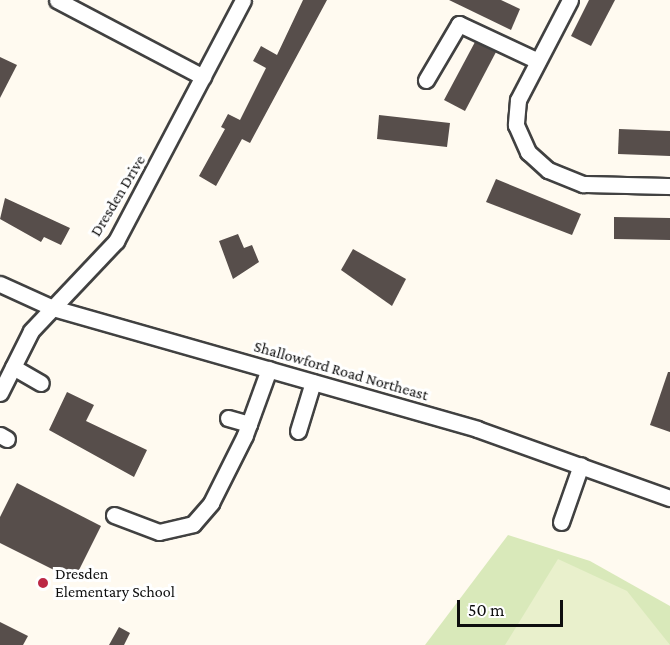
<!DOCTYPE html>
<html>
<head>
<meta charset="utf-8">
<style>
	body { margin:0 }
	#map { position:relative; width:670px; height:645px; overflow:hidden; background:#fffaf0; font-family:"Crimson Pro",serif }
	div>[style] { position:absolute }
	.green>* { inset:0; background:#d9e9ba }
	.pitch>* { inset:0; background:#e9f0cc }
	.building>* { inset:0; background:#574e4b }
	.roads { filter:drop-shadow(2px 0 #414141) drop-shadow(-2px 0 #414141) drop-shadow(0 2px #414141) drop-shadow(0 -2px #414141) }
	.minor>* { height:15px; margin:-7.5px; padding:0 7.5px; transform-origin:7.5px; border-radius:7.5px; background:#fff }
	.dots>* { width:16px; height:16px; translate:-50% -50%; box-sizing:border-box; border:3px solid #fff; border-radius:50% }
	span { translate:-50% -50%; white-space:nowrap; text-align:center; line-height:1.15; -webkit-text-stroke:6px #fff; paint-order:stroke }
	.street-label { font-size:16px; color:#0e0e0e }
	.poi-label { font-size:16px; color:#0e0e0e }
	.left { translate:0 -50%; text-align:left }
	.scale { position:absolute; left:457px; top:600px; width:106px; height:27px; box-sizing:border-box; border:3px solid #0e0e0e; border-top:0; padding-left:8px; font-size:18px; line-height:21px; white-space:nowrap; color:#0e0e0e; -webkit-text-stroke:4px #fff; paint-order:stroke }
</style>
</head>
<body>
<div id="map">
	<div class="green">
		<div style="clip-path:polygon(508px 535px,590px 561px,670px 606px,670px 645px,425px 645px)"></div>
	</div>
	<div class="pitch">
		<div style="clip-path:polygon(558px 559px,627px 591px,670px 645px,505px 645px)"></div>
	</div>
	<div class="building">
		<div style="clip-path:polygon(303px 0,327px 0,250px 143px,242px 139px,216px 186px,199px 176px,225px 129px,221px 127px,228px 114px,240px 120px,266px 68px,253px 61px,261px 46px,277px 55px)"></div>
		<div style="clip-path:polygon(449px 0,501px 0,520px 9px,511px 30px)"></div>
		<div style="clip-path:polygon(589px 0,615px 0,591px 46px,571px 36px)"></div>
		<div style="clip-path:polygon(475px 42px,496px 52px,465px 111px,444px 100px)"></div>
		<div style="clip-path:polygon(0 57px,17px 65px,0 98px)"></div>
		<div style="clip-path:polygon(379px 115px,450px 123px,447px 147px,377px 139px)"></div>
		<div style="clip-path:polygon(619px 129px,670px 131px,670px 156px,618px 154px)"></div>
		<div style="clip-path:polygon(496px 179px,581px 214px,572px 235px,486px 202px)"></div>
		<div style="clip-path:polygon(5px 198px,70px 228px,61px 245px,44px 237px,41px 242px,0 219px)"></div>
		<div style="clip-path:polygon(614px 217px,670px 218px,670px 240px,614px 239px)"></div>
		<div style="clip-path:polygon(238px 234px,244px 248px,252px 245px,259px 262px,233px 279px,219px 241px)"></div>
		<div style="clip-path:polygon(353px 249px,406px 279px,392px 306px,341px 270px)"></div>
		<div style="clip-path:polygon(668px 372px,670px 372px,670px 432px,650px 425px)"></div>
		<div style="clip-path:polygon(67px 392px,94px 405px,86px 421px,147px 450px,134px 477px,49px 430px)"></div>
		<div style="clip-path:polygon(17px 483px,101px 526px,74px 580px,0 543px,0 517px)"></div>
		<div style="clip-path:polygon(0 622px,28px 636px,23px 645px,0 645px)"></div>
		<div style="clip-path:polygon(119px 627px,130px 633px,124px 645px,109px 645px)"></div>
	</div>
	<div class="roads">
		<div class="minor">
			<div style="left:57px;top:0;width:165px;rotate:27.8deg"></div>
			<div style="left:570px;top:0;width:113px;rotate:117.5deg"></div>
			<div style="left:518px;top:100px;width:25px;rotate:95deg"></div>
			<div style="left:516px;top:125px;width:30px;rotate:66deg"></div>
			<div style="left:528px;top:152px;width:27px;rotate:42deg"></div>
			<div style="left:548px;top:170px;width:38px;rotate:22deg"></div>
			<div style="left:583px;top:184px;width:87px;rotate:1.3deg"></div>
			<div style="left:426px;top:80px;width:65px;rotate:-59.5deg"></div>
			<div style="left:459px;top:24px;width:87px;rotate:25.1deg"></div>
			<div style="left:0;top:284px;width:58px;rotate:24.4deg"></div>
			<div style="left:53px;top:308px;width:441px;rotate:15.9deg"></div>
			<div style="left:477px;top:429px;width:205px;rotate:19.7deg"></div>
			<div style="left:13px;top:367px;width:32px;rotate:30deg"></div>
			<div style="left:0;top:393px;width:69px;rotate:-63.4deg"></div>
			<div style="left:31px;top:331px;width:124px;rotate:-46.6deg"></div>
			<div style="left:116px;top:241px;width:272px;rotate:-62.2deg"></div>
			<div style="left:228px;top:418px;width:22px;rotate:16deg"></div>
			<div style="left:298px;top:431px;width:51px;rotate:-73deg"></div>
			<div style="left:0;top:435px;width:8px;rotate:30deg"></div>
			<div style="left:114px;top:515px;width:48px;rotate:20.7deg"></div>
			<div style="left:159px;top:532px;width:35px;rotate:-13deg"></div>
			<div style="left:193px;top:524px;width:28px;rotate:-49deg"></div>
			<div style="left:211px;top:503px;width:76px;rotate:-63.4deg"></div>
			<div style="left:245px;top:435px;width:70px;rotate:-70deg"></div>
			<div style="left:561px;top:522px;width:60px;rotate:-70.7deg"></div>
		</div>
	</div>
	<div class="dots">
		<div style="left:43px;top:583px;background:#bc2845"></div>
	</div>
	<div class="street-label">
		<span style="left:118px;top:196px;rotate:-59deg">Dresden Drive</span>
		<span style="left:341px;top:371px;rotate:16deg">Shallowford Road Northeast</span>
	</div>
	<div class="poi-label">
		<span class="left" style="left:55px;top:583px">Dresden<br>Elementary School</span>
	</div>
	<div class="scale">50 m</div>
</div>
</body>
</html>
